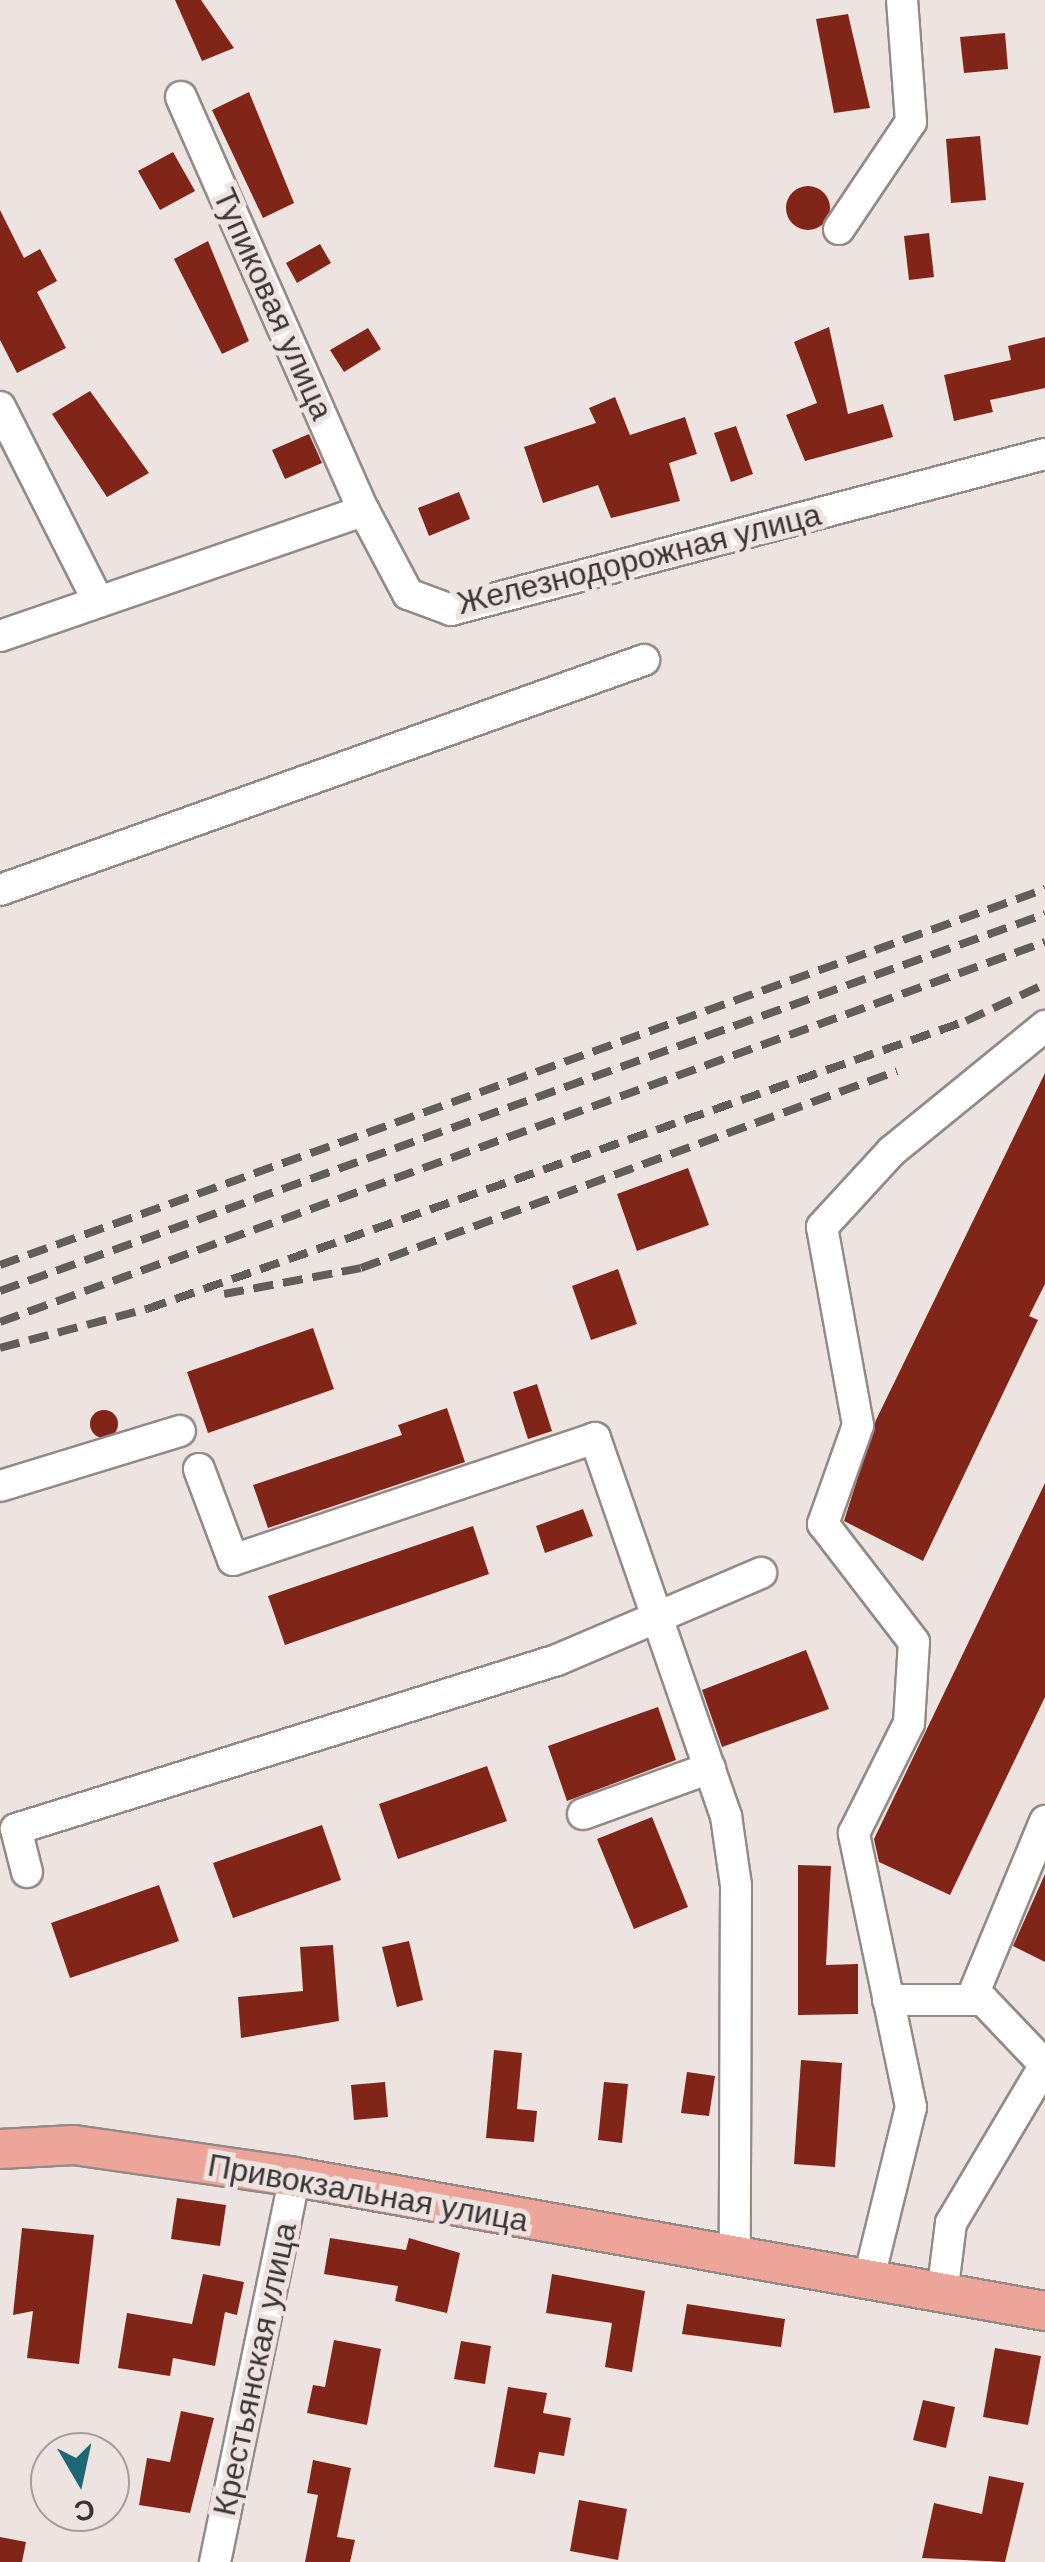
<!DOCTYPE html>
<html>
<head>
<meta charset="utf-8">
<style>
	body { margin:0 }
	#map { position:relative; width:1045px; height:2562px; overflow:hidden; background:#ede3e1; font-family:"DM Sans",sans-serif }
	div>[style] { position:absolute }
	.building>* { inset:0; background:#812519 }
	.round { border-radius:50% }
	.roads { filter:drop-shadow(2px 0 #938a88) drop-shadow(-2px 0 #938a88) drop-shadow(0 2px #938a88) drop-shadow(0 -2px #938a88) }
	.minor>* { height:30px; margin:-15px; padding:0 15px; transform-origin:15px; border-radius:15px; background:#fff }
	.major>* { height:38px; margin:-19px; padding:0 19px; transform-origin:19px; border-radius:19px; background:#eda59a }
	.rail>* { height:8px; margin-top:-4px; transform-origin:0; background:repeating-linear-gradient(90deg,#625c5b 0 20px,transparent 0 30px) }
	span { translate:-50% -50%; white-space:nowrap; text-align:center; line-height:1.15; -webkit-text-stroke:10px #ede3e1; paint-order:stroke }
	.street-label { font-size:32px; color:#3a3635 }
	.north { position:absolute; left:30px; top:2432px; width:100px; height:100px; box-sizing:border-box; background:#ede3e1; border:2px solid #a59e9c; border-radius:50%; rotate:171deg; font-size:28px; font-weight:700; line-height:40px; text-align:center; color:#3a3635 }
	.north::after { content:''; display:block; margin:auto; width:35px; height:45px; background:#1e6774; clip-path:polygon(50% 0,100% 100%,50% 72%,0 100%) }
</style>
</head>
<body>
<div id="map">
	<div class="building">
		<div style="clip-path:polygon(175px 0,201px 0,234px 48px,202px 61px)"></div>
		<div style="clip-path:polygon(848px 14px,870px 108px,834px 113px,816px 19px)"></div>
		<div style="clip-path:polygon(1005px 33px,1008px 69px,964px 73px,960px 37px)"></div>
		<div style="clip-path:polygon(249px 92px,294px 203px,263px 218px,212px 110px)"></div>
		<div style="clip-path:polygon(980px 136px,986px 200px,951px 203px,946px 139px)"></div>
		<div style="clip-path:polygon(173px 152px,195px 191px,160px 210px,138px 171px)"></div>
		<div class="round" style="left:786px;top:186px;width:44px;height:44px"></div>
		<div style="clip-path:polygon(0 210px,24px 258px,40px 249px,57px 281px,37px 292px,66px 348px,17px 373px,0 340px)"></div>
		<div style="clip-path:polygon(929px 233px,934px 277px,909px 280px,904px 236px)"></div>
		<div style="clip-path:polygon(208px 241px,249px 341px,222px 354px,174px 259px)"></div>
		<div style="clip-path:polygon(320px 244px,331px 263px,297px 283px,286px 263px)"></div>
		<div style="clip-path:polygon(829px 327px,848px 414px,883px 404px,893px 437px,805px 461px,786px 415px,817px 403px,794px 342px)"></div>
		<div style="clip-path:polygon(368px 328px,381px 349px,344px 372px,330px 350px)"></div>
		<div style="clip-path:polygon(1045px 337px,1045px 388px,990px 400px,993px 412px,954px 421px,944px 375px,1011px 360px,1008px 346px)"></div>
		<div style="clip-path:polygon(90px 391px,149px 473px,107px 497px,52px 414px)"></div>
		<div style="clip-path:polygon(615px 397px,630px 435px,685px 417px,697px 454px,669px 463px,680px 501px,611px 518px,598px 485px,543px 503px,524px 447px,596px 423px,589px 408px)"></div>
		<div style="clip-path:polygon(736px 426px,753px 474px,731px 482px,714px 433px)"></div>
		<div style="clip-path:polygon(309px 434px,322px 463px,285px 479px,272px 450px)"></div>
		<div style="clip-path:polygon(459px 492px,470px 519px,429px 536px,418px 508px)"></div>
		<div style="clip-path:polygon(1045px 1073px,1045px 1284px,1029px 1316px,1038px 1320px,923px 1561px,844px 1521px,876px 1420px)"></div>
		<div style="clip-path:polygon(688px 1168px,709px 1225px,637px 1251px,617px 1194px)"></div>
		<div style="clip-path:polygon(618px 1269px,637px 1324px,591px 1340px,572px 1286px)"></div>
		<div style="clip-path:polygon(313px 1328px,334px 1389px,208px 1433px,187px 1372px)"></div>
		<div style="clip-path:polygon(537px 1384px,552px 1431px,528px 1439px,513px 1392px)"></div>
		<div style="clip-path:polygon(447px 1408px,465px 1462px,268px 1528px,253px 1485px,402px 1435px,398px 1425px)"></div>
		<div class="round" style="left:90px;top:1410px;width:28px;height:28px"></div>
		<div style="clip-path:polygon(1045px 1483px,1045px 1697px,950px 1895px,879px 1862px,874px 1839px)"></div>
		<div style="clip-path:polygon(583px 1509px,593px 1536px,545px 1553px,536px 1526px)"></div>
		<div style="clip-path:polygon(473px 1526px,489px 1574px,285px 1645px,268px 1596px)"></div>
		<div style="clip-path:polygon(806px 1650px,829px 1709px,722px 1747px,702px 1690px)"></div>
		<div style="clip-path:polygon(658px 1707px,676px 1760px,567px 1801px,548px 1746px)"></div>
		<div style="clip-path:polygon(487px 1766px,507px 1821px,398px 1859px,379px 1804px)"></div>
		<div style="clip-path:polygon(652px 1817px,688px 1907px,634px 1929px,597px 1839px)"></div>
		<div style="clip-path:polygon(322px 1825px,341px 1880px,233px 1918px,213px 1863px)"></div>
		<div style="clip-path:polygon(798px 1865px,831px 1866px,826px 1965px,858px 1964px,858px 2014px,798px 2015px)"></div>
		<div style="clip-path:polygon(1045px 1874px,1045px 1962px,1013px 1946px)"></div>
		<div style="clip-path:polygon(159px 1885px,179px 1941px,70px 1978px,51px 1923px)"></div>
		<div style="clip-path:polygon(409px 1941px,423px 2000px,397px 2007px,382px 1947px)"></div>
		<div style="clip-path:polygon(333px 1945px,339px 2021px,241px 2038px,238px 1997px,303px 1991px,300px 1947px)"></div>
		<div style="clip-path:polygon(494px 2050px,522px 2053px,517px 2109px,537px 2111px,534px 2142px,486px 2138px)"></div>
		<div style="clip-path:polygon(801px 2060px,842px 2063px,835px 2167px,794px 2164px)"></div>
		<div style="clip-path:polygon(687px 2072px,715px 2076px,709px 2116px,681px 2113px)"></div>
		<div style="clip-path:polygon(385px 2082px,388px 2117px,354px 2120px,351px 2085px)"></div>
		<div style="clip-path:polygon(604px 2082px,628px 2084px,622px 2143px,598px 2140px)"></div>
		<div style="clip-path:polygon(177px 2198px,226px 2205px,220px 2246px,171px 2239px)"></div>
		<div style="clip-path:polygon(22px 2228px,94px 2235px,79px 2364px,27px 2358px,33px 2311px,13px 2315px)"></div>
		<div style="clip-path:polygon(330px 2238px,406px 2250px,409px 2238px,460px 2253px,447px 2313px,395px 2301px,398px 2286px,324px 2274px)"></div>
		<div style="clip-path:polygon(203px 2274px,244px 2282px,237px 2315px,225px 2312px,215px 2366px,173px 2358px,170px 2376px,118px 2368px,127px 2313px,192px 2324px)"></div>
		<div style="clip-path:polygon(552px 2274px,645px 2291px,632px 2372px,605px 2367px,612px 2323px,546px 2313px)"></div>
		<div style="clip-path:polygon(687px 2304px,785px 2319px,781px 2347px,682px 2334px)"></div>
		<div style="clip-path:polygon(334px 2340px,381px 2349px,367px 2425px,307px 2413px,313px 2385px,325px 2387px)"></div>
		<div style="clip-path:polygon(461px 2341px,491px 2346px,485px 2384px,454px 2379px)"></div>
		<div style="clip-path:polygon(995px 2348px,1041px 2356px,1028px 2425px,983px 2417px)"></div>
		<div style="clip-path:polygon(508px 2387px,547px 2393px,543px 2413px,571px 2418px,564px 2456px,539px 2452px,535px 2474px,494px 2467px)"></div>
		<div style="clip-path:polygon(923px 2400px,955px 2407px,946px 2448px,913px 2440px)"></div>
		<div style="clip-path:polygon(181px 2411px,214px 2418px,190px 2513px,139px 2505px,147px 2458px,170px 2462px)"></div>
		<div style="clip-path:polygon(313px 2460px,351px 2468px,337px 2537px,355px 2540px,350px 2562px,305px 2562px,318px 2495px,307px 2493px)"></div>
		<div style="clip-path:polygon(989px 2476px,1024px 2483px,1005px 2562px,922px 2558px,934px 2503px,982px 2514px)"></div>
		<div style="clip-path:polygon(579px 2500px,627px 2509px,618px 2560px,570px 2551px)"></div>
		<div style="clip-path:polygon(0 2537px,26px 2542px,22px 2562px,0 2562px)"></div>
	</div>
	<div class="roads">
		<div class="minor">
			<div style="left:181px;top:97px;width:453px;rotate:66.2deg"></div>
			<div style="left:839px;top:229px;width:129px;rotate:-56.1deg"></div>
			<div style="left:911px;top:122px;width:122px;rotate:-94.2deg"></div>
			<div style="left:0;top:407px;width:215px;rotate:63.2deg"></div>
			<div style="left:0;top:636px;width:385px;rotate:-19deg"></div>
			<div style="left:364px;top:511px;width:94px;rotate:62.1deg"></div>
			<div style="left:408px;top:594px;width:46px;rotate:20.4deg"></div>
			<div style="left:451px;top:610px;width:614px;rotate:-14.72deg"></div>
			<div style="left:0;top:890px;width:684px;rotate:-19.65deg"></div>
			<div style="left:199px;top:1469px;width:97px;rotate:69.5deg"></div>
			<div style="left:233px;top:1560px;width:382px;rotate:-18.6deg"></div>
			<div style="left:595px;top:1438px;width:400px;rotate:70.9deg"></div>
			<div style="left:726px;top:1816px;width:70px;rotate:81.8deg"></div>
			<div style="left:736px;top:1885px;width:371px;rotate:90.2deg"></div>
			<div style="left:0;top:1486px;width:188px;rotate:-17deg"></div>
			<div style="left:583px;top:1814px;width:135px;rotate:-19.9deg"></div>
			<div style="left:27px;top:1872px;width:44px;rotate:-104.3deg"></div>
			<div style="left:16px;top:1829px;width:567px;rotate:-17.35deg"></div>
			<div style="left:557px;top:1660px;width:222px;rotate:-23.1deg"></div>
			<div style="left:888px;top:2000px;width:95px"></div>
			<div style="left:983px;top:2000px;width:90px;rotate:46.4deg"></div>
			<div style="left:971px;top:2000px;width:194px;rotate:-67.5deg"></div>
			<div style="left:868px;top:2282px;width:180px;rotate:-76.2deg"></div>
			<div style="left:911px;top:2107px;width:280px;rotate:-101.8deg"></div>
			<div style="left:854px;top:1833px;width:123px;rotate:-63.4deg"></div>
			<div style="left:909px;top:1723px;width:81px;rotate:-86.5deg"></div>
			<div style="left:914px;top:1642px;width:149px;rotate:-127.6deg"></div>
			<div style="left:823px;top:1524px;width:105px;rotate:-70.5deg"></div>
			<div style="left:858px;top:1425px;width:201px;rotate:-100.3deg"></div>
			<div style="left:822px;top:1227px;width:103px;rotate:-47.4deg"></div>
			<div style="left:892px;top:1151px;width:198px;rotate:-39.2deg"></div>
			<div style="left:942px;top:2295px;width:73px;rotate:-82.9deg"></div>
			<div style="left:951px;top:2223px;width:184px;rotate:-59.3deg"></div>
			<div style="left:215px;top:2562px;width:393px;rotate:-78.3deg"></div>
		</div>
		<div class="major">
			<div style="left:0;top:2149px;width:74px;rotate:-3.1deg"></div>
			<div style="left:74px;top:2145px;width:223px;rotate:8.2deg"></div>
			<div style="left:295px;top:2177px;width:762px;rotate:10.13deg"></div>
		</div>
	</div>
	<div class="rail">
		<div style="left:0;top:1265px;width:1111px;rotate:-19.79deg"></div>
		<div style="left:0;top:1291px;width:1111px;rotate:-19.84deg"></div>
		<div style="left:224px;top:1294px;width:139px;rotate:-10.7deg"></div>
		<div style="left:361px;top:1268px;width:571px;rotate:-20.18deg"></div>
		<div style="left:0;top:1322px;width:1112px;rotate:-19.98deg"></div>
		<div style="left:0;top:1348px;width:152px;rotate:-14.9deg"></div>
		<div style="left:147px;top:1309px;width:868px;rotate:-19.37deg"></div>
		<div style="left:966px;top:1021px;width:87px;rotate:-25.1deg"></div>
	</div>
	<div class="street-label">
		<span style="left:273px;top:304px;rotate:66deg">Тупиковая улица</span>
		<span style="left:639px;top:559px;rotate:-14deg">Железнодорожная улица</span>
		<span style="left:368px;top:2193px;rotate:10deg">Привокзальная улица</span>
		<span style="left:255px;top:2369px;rotate:-78deg">Крестьянская улица</span>
	</div>
	<div class="north">С</div>
</div>
</body>
</html>
